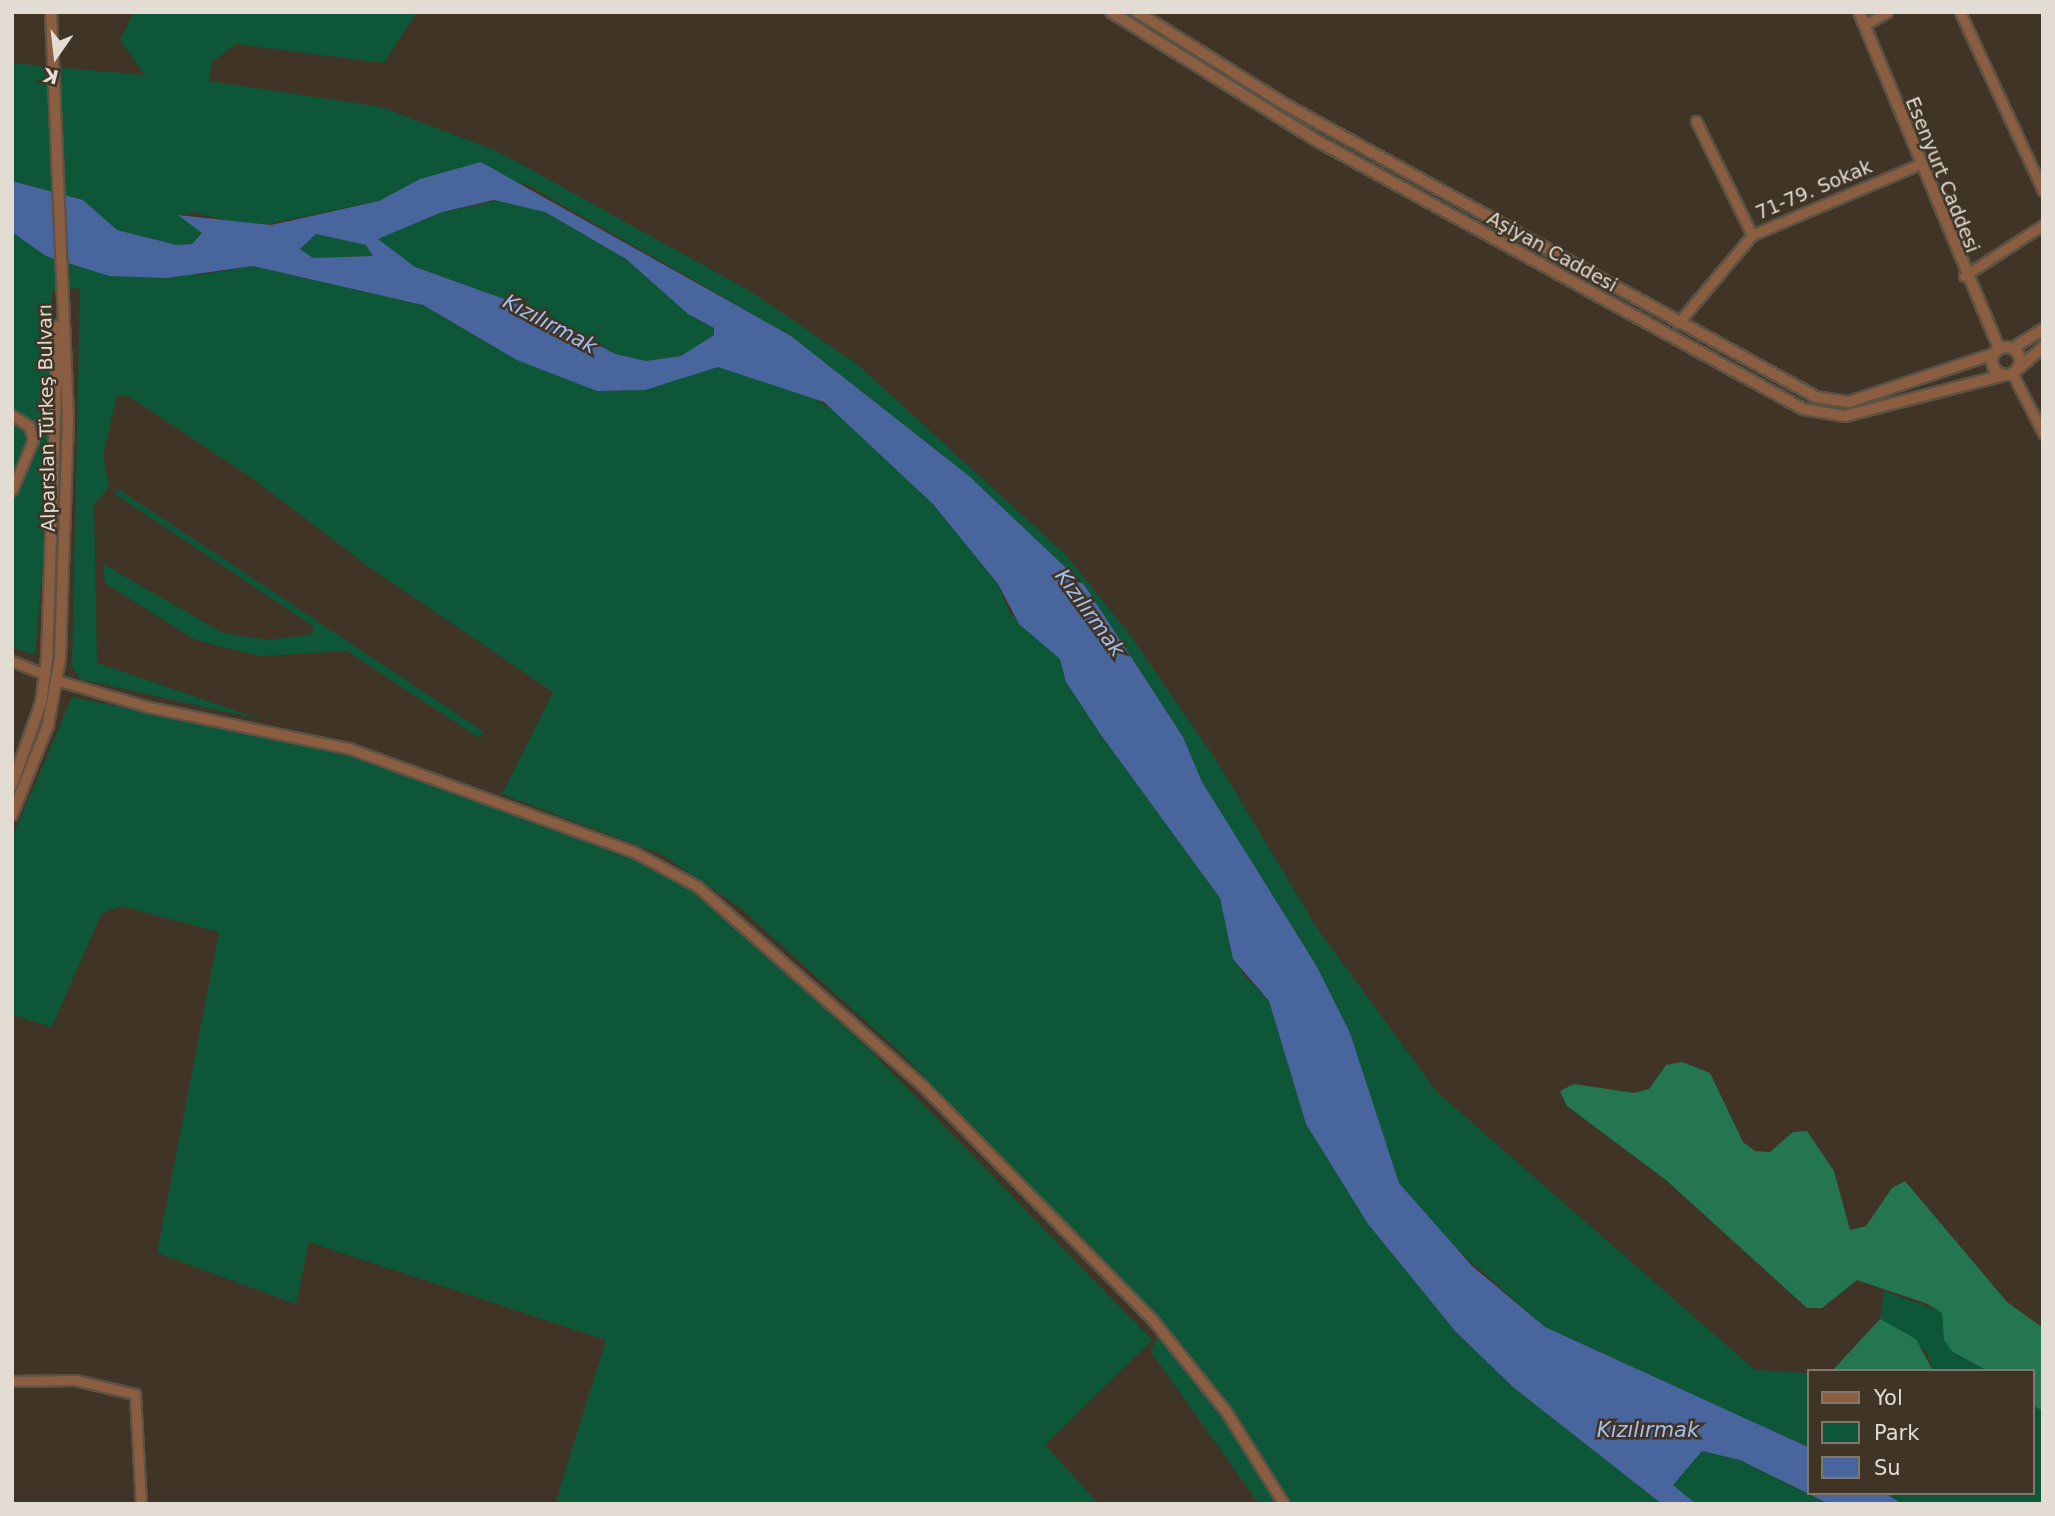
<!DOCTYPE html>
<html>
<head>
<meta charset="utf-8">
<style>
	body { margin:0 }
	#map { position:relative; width:2055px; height:1516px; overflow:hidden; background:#3f3425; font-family:"DejaVu Sans",sans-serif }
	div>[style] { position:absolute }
	.green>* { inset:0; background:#0d5738 }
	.forest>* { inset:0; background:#247651 }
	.water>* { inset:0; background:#49659e }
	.roads { filter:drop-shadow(2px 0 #5d5244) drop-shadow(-2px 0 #5d5244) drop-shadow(0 2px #5d5244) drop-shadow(0 -2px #5d5244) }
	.minor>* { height:9px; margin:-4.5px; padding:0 4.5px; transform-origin:4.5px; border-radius:4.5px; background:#8b5e42 }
	.tertiary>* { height:10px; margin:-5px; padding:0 5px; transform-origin:5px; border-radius:5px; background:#8b5e42 }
	.tertiary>.ring { margin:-5px; padding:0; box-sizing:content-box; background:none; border:10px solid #8b5e42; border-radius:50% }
	span { translate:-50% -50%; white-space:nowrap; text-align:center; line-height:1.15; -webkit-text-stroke:5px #3f3425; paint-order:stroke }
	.street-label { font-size:19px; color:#e3dcd3 }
	.water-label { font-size:21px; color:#a6bff2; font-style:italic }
	.frame { position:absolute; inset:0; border:14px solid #e3dcd3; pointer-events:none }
	.legend { position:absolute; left:1807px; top:1369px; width:228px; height:126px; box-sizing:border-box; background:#3f3425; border:2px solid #81776b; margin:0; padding:9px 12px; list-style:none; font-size:21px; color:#e3dcd3 }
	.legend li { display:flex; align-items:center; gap:14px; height:35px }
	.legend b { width:35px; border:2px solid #81776b }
	.north { position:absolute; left:21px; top:21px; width:70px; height:70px; -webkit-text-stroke:5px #3f3425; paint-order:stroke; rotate:194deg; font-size:19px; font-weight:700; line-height:28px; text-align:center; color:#e3dcd3 }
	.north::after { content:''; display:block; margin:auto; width:24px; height:32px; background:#e3dcd3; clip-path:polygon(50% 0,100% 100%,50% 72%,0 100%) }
</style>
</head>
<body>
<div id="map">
	<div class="green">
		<div style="clip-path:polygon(134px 12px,417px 12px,384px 63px,236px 44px,212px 62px,209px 81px,381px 107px,497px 151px,750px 291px,857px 364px,1066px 555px,1130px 635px,1216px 760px,1317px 928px,1437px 1092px,1755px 1370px,1808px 1373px,1808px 1447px,1545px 1327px,1450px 1243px,1399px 1183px,1350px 1034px,1316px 965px,1202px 782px,1183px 737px,1085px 586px,969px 476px,791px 336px,524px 183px,420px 179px,379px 201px,252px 227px,193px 212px,179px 215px,202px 233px,192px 244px,177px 245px,117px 230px,83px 200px,12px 181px,12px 63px,145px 75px,120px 40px)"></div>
		<div style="clip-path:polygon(501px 200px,539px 209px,626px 259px,688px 314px,714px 328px,714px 336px,681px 356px,646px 361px,615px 354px,532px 309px,415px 267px,377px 239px,442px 212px)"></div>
		<div style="clip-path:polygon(12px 232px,199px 275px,253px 266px,423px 305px,495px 348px,621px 392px,718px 367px,809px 396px,843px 416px,933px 504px,998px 584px,1010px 613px,1060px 659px,1066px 682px,1101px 735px,1220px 898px,1242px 973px,1269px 1001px,1306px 1124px,1368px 1224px,1456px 1332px,1513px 1387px,1662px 1504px,1259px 1504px,1151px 1352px,1163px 1324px,900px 1052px,738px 906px,663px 855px,502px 794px,553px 692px,373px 570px,252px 478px,130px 397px,117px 395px,103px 455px,109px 487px,94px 505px,97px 663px,263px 720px,80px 679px,72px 667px,80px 288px,52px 290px,47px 510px,35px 655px,12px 647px)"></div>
		<div style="clip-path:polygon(316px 234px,366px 245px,374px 256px,313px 258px,300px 250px)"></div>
		<div style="clip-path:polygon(118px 489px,484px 732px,478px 737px,347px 651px,260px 656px,218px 646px,192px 638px,105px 583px,103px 564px,223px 633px,269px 640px,313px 634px,313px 626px,115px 494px)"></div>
		<div style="clip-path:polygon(72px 697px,347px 753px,650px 866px,696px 893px,867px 1047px,1152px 1340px,1045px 1445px,1099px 1504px,555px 1504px,606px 1340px,309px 1242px,296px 1304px,157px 1253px,219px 932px,121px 906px,101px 914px,52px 1027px,12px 1015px,12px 838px)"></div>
		<div style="clip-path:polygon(1884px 1291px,1942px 1312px,1988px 1371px,1933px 1371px,1927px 1352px,1880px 1319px)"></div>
		<div style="clip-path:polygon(2032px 1405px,2043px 1411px,2043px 1504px,1902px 1504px,1885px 1493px,2032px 1493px)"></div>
		<div style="clip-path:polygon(1702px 1451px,1740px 1460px,1829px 1504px,1696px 1504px,1672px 1485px)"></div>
	</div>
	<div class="forest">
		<div style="clip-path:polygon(1682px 1062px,1710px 1073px,1743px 1142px,1755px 1151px,1770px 1152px,1793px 1132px,1807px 1131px,1834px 1171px,1850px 1230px,1866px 1226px,1892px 1188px,1905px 1181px,2007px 1302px,2043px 1328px,2043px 1411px,2032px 1405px,2032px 1371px,1988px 1371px,1953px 1352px,1944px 1340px,1942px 1313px,1928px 1304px,1857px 1280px,1822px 1308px,1807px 1308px,1666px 1180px,1567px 1106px,1560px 1091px,1574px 1084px,1634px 1093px,1649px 1089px,1666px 1065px)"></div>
		<div style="clip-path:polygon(1880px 1319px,1916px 1339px,1933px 1371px,1832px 1371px)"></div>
	</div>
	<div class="water">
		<div style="clip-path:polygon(evenodd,481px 162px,791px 336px,969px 476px,1085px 586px,1183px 737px,1202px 782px,1316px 965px,1350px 1033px,1399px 1183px,1472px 1266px,1545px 1327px,1808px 1447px,1808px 1493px,1885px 1493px,1902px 1504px,1829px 1504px,1740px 1460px,1702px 1451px,1673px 1485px,1696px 1504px,1662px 1504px,1513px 1387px,1456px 1332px,1368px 1224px,1306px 1124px,1269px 1001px,1233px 959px,1220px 898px,1101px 735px,1066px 682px,1060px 659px,1019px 624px,998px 584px,933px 504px,824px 402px,718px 367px,645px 390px,597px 391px,517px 360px,423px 305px,253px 266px,167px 278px,109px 276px,46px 256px,12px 232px,12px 181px,83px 200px,117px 230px,177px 245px,192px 244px,202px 233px,178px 215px,271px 225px,379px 201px,420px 179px,481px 162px,494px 200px,545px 212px,626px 259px,688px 314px,714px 328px,714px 335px,681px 356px,646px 361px,615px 354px,532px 309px,415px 267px,378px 239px,442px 212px,494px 200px,481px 162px,316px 234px,366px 245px,373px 256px,313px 258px,300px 249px,316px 234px)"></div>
	</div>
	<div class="roads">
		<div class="minor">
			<div style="left:1960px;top:12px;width:197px;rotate:65.1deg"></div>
			<div style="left:1864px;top:25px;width:26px;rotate:-29deg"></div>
			<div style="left:1696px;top:121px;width:127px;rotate:63.8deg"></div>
			<div style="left:1964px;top:276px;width:94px;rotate:-32.8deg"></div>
			<div style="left:1678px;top:323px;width:115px;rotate:-49.9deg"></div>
			<div style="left:1752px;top:235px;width:180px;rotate:-22.9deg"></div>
			<div style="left:2012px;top:373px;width:68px;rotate:62.7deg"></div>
			<div style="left:12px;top:415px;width:20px;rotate:33deg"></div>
			<div style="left:29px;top:426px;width:15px;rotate:74deg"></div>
			<div style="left:33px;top:440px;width:54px;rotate:112.8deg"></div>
			<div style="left:12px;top:661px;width:35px;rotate:22deg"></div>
			<div style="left:56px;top:680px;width:97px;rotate:16.2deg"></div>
			<div style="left:149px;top:707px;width:206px;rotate:11.7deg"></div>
			<div style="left:351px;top:749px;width:299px;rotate:20deg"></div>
			<div style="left:632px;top:851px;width:74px;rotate:28.3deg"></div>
			<div style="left:697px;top:886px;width:302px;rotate:41.5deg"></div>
			<div style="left:923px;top:1086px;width:327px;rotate:45.5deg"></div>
			<div style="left:1152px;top:1319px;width:117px;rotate:51.3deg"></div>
			<div style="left:1225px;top:1410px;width:111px;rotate:57.9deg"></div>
			<div style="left:12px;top:1381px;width:63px;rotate:-0.9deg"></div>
			<div style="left:75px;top:1380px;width:62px;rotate:13.1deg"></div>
			<div style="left:135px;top:1394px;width:110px;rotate:86.9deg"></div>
		</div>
		<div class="tertiary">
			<div style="left:1111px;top:12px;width:242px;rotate:32deg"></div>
			<div style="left:1316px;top:140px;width:556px;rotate:28.91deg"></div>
			<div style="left:1803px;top:409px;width:43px;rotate:9.5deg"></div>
			<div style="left:1845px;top:416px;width:165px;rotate:-14.4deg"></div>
			<div style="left:1137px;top:12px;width:176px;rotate:32deg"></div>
			<div style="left:1286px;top:105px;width:605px;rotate:28.85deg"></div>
			<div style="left:1816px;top:397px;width:33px;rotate:9deg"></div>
			<div style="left:1849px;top:402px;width:152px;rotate:-18.4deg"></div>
			<div style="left:1859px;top:12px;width:364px;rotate:67.4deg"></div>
			<div class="ring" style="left:1992px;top:347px;width:18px;height:18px"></div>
			<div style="left:2013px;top:348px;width:36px;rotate:-32deg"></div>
			<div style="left:2019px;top:368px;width:32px;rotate:-41deg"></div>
			<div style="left:12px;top:785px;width:87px;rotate:-70.5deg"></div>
			<div style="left:41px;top:703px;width:45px;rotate:-82.4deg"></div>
			<div style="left:47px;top:658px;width:332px;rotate:-88.1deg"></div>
			<div style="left:12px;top:815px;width:97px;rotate:-68.2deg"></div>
			<div style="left:48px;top:725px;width:68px;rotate:-79.8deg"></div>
			<div style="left:60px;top:658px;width:240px;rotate:-88.1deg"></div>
			<div style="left:68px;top:418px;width:406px;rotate:-92.4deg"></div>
		</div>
	</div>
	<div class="street-label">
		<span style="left:1942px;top:175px;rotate:68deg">Esenyurt Caddesi</span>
		<span style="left:1814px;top:190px;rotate:-23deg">71-79. Sokak</span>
		<span style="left:1552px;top:252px;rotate:29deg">Aşiyan Caddesi</span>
		<span style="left:47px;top:418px;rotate:-91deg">Alparslan Türkeş Bulvarı</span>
	</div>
	<div class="water-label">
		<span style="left:550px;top:324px;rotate:28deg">Kızılırmak</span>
		<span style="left:1090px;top:613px;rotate:54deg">Kızılırmak</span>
		<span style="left:1648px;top:1430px">Kızılırmak</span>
	</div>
	<div class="frame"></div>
	<ul class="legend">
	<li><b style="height:9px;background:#8b5e42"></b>Yol</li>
	<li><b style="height:19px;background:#0d5738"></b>Park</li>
	<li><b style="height:19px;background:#49659e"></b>Su</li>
	</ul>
	<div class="north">K</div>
</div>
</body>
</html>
